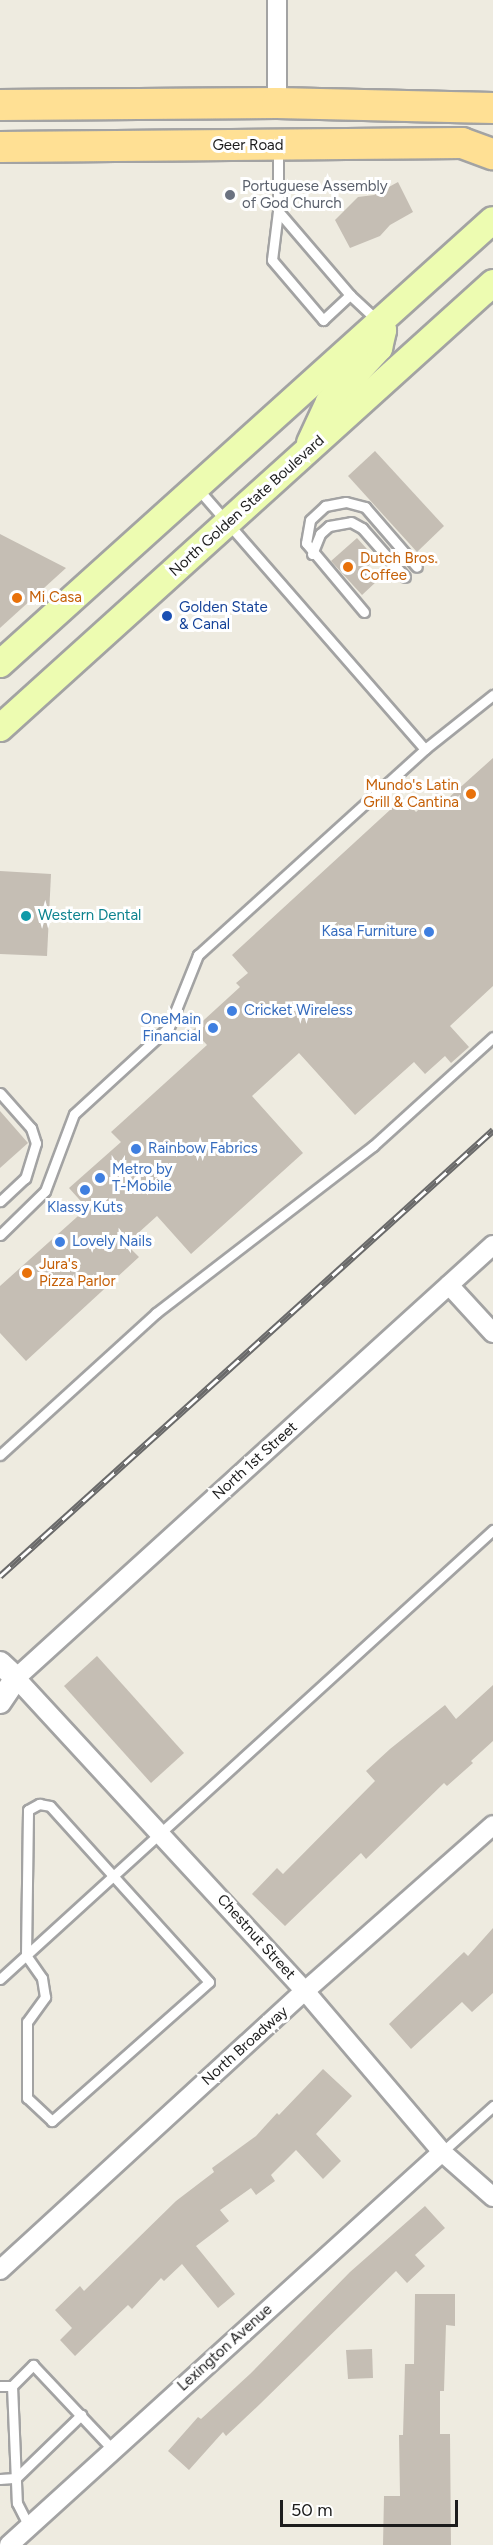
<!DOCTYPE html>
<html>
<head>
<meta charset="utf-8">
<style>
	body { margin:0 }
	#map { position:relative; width:493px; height:2545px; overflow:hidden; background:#eeebe0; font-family:Figtree,sans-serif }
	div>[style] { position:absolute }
	.building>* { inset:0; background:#c5beb4 }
	.roads { filter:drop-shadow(2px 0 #a3a3a3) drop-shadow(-2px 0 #a3a3a3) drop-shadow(0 2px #a3a3a3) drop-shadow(0 -2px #a3a3a3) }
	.service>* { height:9px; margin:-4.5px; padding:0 4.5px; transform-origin:4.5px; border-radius:4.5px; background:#fff }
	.minor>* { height:18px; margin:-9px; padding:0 9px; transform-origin:9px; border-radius:9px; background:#fff }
	.tertiary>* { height:22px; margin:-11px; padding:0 11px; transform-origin:11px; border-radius:11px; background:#fff }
	.secondary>* { height:26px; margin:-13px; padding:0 13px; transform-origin:13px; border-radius:13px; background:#edfcb1 }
	.primary>* { height:30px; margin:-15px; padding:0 15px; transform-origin:15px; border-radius:15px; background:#ffe094 }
	.rail>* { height:7px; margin-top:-3.5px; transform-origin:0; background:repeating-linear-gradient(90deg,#fff 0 14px,#6a6a6a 0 28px); box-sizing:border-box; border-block:2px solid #6a6a6a }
	.dots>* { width:16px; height:16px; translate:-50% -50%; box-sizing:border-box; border:3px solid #fff; border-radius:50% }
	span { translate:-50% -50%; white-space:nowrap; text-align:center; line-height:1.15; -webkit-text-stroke:6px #fff; paint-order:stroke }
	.street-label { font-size:15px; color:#1c1c1c }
	.worship-label { font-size:15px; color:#5b616d }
	.left { translate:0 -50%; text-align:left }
	.food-label { font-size:15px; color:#c56008 }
	.right { translate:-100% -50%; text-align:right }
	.transit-label { font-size:15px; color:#164399 }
	.culture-label { font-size:15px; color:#0d838f }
	.shop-label { font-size:15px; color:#366cbe }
	.scale { position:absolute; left:280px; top:2500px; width:178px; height:27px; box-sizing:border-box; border:3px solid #1c1c1c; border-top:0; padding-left:8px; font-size:18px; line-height:21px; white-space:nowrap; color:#1c1c1c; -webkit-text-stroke:4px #fff; paint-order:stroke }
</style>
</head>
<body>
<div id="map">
	<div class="building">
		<div style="clip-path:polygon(398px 182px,413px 212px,390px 225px,380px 236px,350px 248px,335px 220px,358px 197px,374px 195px)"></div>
		<div style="clip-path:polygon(375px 451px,444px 526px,417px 552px,348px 476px)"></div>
		<div style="clip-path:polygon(0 534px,66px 568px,0 628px)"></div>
		<div style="clip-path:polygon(357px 538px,376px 559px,366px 568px,377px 581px,362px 595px,331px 561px)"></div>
		<div style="clip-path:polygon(493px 758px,493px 986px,450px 1026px,469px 1047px,451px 1063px,445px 1056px,425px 1074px,414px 1062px,355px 1115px,299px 1053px,252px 1096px,303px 1153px,191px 1254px,157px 1216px,126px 1244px,139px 1257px,26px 1361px,0 1333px,0 1286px,87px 1208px,69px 1188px,121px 1142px,111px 1132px,207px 1045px,193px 1030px,240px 987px,236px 983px,248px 973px,232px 955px,403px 798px,416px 812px,437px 792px,445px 801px)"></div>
		<div style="clip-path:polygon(0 871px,51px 874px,47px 956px,0 954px)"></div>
		<div style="clip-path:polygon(0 1111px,28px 1143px,0 1168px)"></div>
		<div style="clip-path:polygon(97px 1656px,184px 1753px,151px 1783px,64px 1686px)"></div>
		<div style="clip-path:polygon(493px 1685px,493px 1741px,471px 1761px,473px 1763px,447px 1786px,444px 1783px,366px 1859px,361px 1853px,285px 1926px,252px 1894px,277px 1868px,283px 1874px,375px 1781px,366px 1771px,390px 1749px,445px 1705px,456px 1719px)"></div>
		<div style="clip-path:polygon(493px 1928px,493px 1993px,472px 2012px,462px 2002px,411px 2049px,389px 2024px,464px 1952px,468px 1956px)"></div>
		<div style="clip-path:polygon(323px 2069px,352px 2096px,316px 2134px,341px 2161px,323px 2179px,296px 2150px,271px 2175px,275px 2181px,256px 2195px,251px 2188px,220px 2210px,229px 2221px,196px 2246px,235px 2294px,218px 2308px,182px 2264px,164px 2281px,161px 2278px,132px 2309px,128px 2305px,75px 2356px,60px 2340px,72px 2328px,55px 2310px,80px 2286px,84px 2291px,176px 2201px,214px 2172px,212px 2168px,256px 2136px,277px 2113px,279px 2115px)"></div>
		<div style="clip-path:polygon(425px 2206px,445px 2228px,415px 2255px,425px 2266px,407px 2283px,396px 2271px,260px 2404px,226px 2436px,223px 2432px,189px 2470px,168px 2451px,198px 2417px,201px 2419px,250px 2374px,350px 2272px)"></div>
		<div style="clip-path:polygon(415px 2294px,455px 2294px,455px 2326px,446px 2325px,444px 2391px,440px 2391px,440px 2434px,450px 2434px,451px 2545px,383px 2545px,384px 2496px,400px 2496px,399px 2435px,403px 2435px,405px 2364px,414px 2364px)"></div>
		<div style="clip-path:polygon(372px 2349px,373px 2378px,348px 2379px,346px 2350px)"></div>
	</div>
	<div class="roads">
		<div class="service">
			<div style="left:278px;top:148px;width:63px;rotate:90deg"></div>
			<div style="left:278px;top:211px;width:111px;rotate:49.4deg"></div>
			<div style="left:350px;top:295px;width:38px;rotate:43deg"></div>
			<div style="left:278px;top:211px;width:49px;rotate:97deg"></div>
			<div style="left:272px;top:260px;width:79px;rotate:49.6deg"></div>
			<div style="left:323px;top:320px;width:37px;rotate:-43deg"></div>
			<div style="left:198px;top:489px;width:345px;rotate:48.9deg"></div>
			<div style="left:312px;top:554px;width:22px;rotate:-68deg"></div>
			<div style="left:320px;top:534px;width:12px;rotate:-42deg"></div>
			<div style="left:329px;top:526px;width:22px;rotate:-10deg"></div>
			<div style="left:351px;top:522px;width:13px;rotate:29deg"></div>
			<div style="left:362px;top:528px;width:65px;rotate:48.7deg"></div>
			<div style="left:364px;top:612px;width:90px;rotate:-130deg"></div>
			<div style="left:306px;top:543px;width:23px;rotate:-80deg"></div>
			<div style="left:310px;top:520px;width:21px;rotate:-43deg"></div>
			<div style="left:325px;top:506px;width:21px;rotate:-11deg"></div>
			<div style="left:346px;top:502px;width:20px;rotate:15deg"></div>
			<div style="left:365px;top:507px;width:79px;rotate:49.1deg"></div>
			<div style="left:0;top:1093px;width:47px;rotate:48.5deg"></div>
			<div style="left:31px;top:1128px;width:16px;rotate:72deg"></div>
			<div style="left:36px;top:1143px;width:37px;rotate:107deg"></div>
			<div style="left:25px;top:1178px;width:34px;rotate:137deg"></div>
			<div style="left:0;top:1235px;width:63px;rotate:-44.4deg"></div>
			<div style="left:45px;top:1191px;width:82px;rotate:-69.4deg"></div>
			<div style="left:74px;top:1114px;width:129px;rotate:-42.5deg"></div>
			<div style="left:169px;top:1027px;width:78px;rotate:-68.1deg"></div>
			<div style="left:198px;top:955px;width:307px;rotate:-42.2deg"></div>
			<div style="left:425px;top:749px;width:87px;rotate:-38.5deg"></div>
			<div style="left:0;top:1455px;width:211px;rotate:-42.3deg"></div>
			<div style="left:156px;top:1313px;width:274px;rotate:-37.6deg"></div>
			<div style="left:373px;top:1146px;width:162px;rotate:-42.2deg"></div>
			<div style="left:39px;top:1804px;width:11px;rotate:10deg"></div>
			<div style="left:50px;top:1806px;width:237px;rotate:47.9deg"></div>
			<div style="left:209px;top:1982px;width:210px;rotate:138.5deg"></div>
			<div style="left:52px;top:2121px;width:34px;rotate:-137deg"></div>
			<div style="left:27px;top:2098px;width:76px;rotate:-90deg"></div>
			<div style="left:27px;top:2022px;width:31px;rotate:-54deg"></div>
			<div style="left:45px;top:1997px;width:19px;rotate:-99deg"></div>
			<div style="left:42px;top:1978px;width:28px;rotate:-125deg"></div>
			<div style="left:26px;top:1955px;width:145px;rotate:-89.2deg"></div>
			<div style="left:28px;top:1810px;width:13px;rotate:-29deg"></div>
			<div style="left:0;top:1979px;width:667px;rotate:-42.33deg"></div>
			<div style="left:442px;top:2152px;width:69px;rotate:-42deg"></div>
			<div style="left:0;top:2386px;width:12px"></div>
			<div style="left:12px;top:2386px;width:30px;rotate:-45deg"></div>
			<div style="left:33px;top:2365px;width:117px;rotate:46.7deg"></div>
			<div style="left:12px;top:2386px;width:117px;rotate:87.6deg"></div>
			<div style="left:17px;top:2503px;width:27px;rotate:63deg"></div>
			<div style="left:0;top:2479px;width:16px;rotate:-4deg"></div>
			<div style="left:16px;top:2478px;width:91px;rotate:-44.1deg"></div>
		</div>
		<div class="minor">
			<div style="left:277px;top:0;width:103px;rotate:90deg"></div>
			<div style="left:493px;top:1245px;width:644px;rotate:137.77deg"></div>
			<div style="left:16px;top:1678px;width:426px;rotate:47.3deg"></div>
			<div style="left:305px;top:1991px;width:211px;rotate:49.6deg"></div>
			<div style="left:442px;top:2152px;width:68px;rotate:41.4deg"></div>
			<div style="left:449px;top:1285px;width:65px;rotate:47.5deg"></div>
			<div style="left:0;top:2270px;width:413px;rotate:-42.5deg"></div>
			<div style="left:305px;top:1991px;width:251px;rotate:-41.4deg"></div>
			<div style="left:9px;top:2545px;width:585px;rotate:-42.23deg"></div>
		</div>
		<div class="tertiary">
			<div style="left:0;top:1663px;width:22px;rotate:43deg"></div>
			<div style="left:16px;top:1678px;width:29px;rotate:124deg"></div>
		</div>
		<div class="secondary">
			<div style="left:310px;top:443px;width:45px;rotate:-65.1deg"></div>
			<div style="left:329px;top:402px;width:74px;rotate:-47.2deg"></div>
			<div style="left:379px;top:348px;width:18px;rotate:-77deg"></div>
			<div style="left:383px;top:330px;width:9px;rotate:-111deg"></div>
			<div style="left:0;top:664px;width:663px;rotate:-42.01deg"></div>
			<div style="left:0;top:728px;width:664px;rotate:-42.07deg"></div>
		</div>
		<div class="primary">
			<div style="left:0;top:105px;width:277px;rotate:-0.4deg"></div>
			<div style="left:277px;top:103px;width:216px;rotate:1.3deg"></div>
			<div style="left:0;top:147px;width:462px;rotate:-0.5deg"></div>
			<div style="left:462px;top:143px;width:33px;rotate:20deg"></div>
		</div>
	</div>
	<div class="rail">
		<div style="left:0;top:1576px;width:665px;rotate:-42.13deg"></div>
	</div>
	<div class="dots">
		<div style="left:230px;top:195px;background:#6b7280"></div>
		<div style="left:348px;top:567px;background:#e8710a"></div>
		<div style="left:17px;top:598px;background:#e8710a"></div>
		<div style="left:167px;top:616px;background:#1a4fb4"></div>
		<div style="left:471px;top:794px;background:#e8710a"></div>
		<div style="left:26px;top:916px;background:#0f9aa8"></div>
		<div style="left:429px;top:932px;background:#3f7fe0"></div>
		<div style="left:232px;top:1011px;background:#3f7fe0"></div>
		<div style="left:213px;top:1028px;background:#3f7fe0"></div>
		<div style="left:136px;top:1149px;background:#3f7fe0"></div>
		<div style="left:100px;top:1178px;background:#3f7fe0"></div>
		<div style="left:85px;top:1190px;background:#3f7fe0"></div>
		<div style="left:60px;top:1242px;background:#3f7fe0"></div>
		<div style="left:27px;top:1273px;background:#e8710a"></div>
	</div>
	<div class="street-label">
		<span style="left:248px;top:146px">Geer Road</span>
		<span style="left:247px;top:506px;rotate:-42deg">North Golden State Boulevard</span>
		<span style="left:255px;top:1461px;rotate:-42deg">North 1st Street</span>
		<span style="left:256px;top:1937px;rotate:48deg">Chestnut Street</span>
		<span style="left:245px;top:2046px;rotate:-42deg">North Broadway</span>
		<span style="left:225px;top:2348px;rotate:-42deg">Lexington Avenue</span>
	</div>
	<div class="worship-label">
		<span class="left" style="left:242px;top:195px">Portuguese Assembly<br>of God Church</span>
	</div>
	<div class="food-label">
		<span class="left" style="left:360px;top:567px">Dutch Bros.<br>Coffee</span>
		<span class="left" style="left:29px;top:598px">Mi Casa</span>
		<span class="right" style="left:459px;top:794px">Mundo's Latin<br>Grill &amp; Cantina</span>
		<span class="left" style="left:39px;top:1273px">Jura's<br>Pizza Parlor</span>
	</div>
	<div class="transit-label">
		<span class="left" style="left:179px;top:616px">Golden State<br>&amp; Canal</span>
	</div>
	<div class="culture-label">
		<span class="left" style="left:38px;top:916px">Western Dental</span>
	</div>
	<div class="shop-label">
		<span class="right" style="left:417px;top:932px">Kasa Furniture</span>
		<span class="left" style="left:244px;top:1011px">Cricket Wireless</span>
		<span class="right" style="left:201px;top:1028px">OneMain<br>Financial</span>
		<span class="left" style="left:148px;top:1149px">Rainbow Fabrics</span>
		<span class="left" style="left:112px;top:1178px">Metro by<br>T-Mobile</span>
		<span style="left:85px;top:1208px">Klassy Kuts</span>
		<span class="left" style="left:72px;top:1242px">Lovely Nails</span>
	</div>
	<div class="scale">50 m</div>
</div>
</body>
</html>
